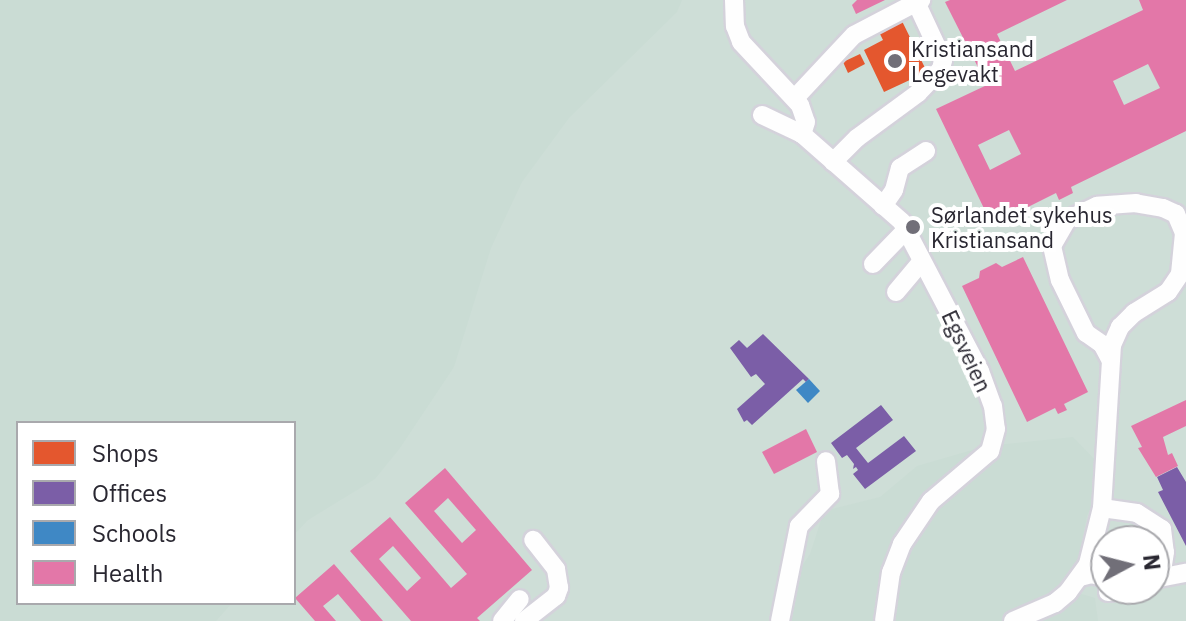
<!DOCTYPE html>
<html>
<head>
<meta charset="utf-8">
<style>
	body { margin:0 }
	#map { position:relative; width:1186px; height:621px; overflow:hidden; background:#f6f6fb; font-family:"IBM Plex Sans",sans-serif }
	div>[style] { position:absolute }
	.green>* { inset:0; background:#ceded7 }
	.forest>* { inset:0; background:#cadcd4 }
	.shops>* { inset:0; background:#e4572e }
	.offices>* { inset:0; background:#7b5ea7 }
	.schools>* { inset:0; background:#3f88c5 }
	.health>* { inset:0; background:#e377a8 }
	.roads { filter:drop-shadow(2px 0 #d4d2db) drop-shadow(-2px 0 #d4d2db) drop-shadow(0 2px #d4d2db) drop-shadow(0 -2px #d4d2db) }
	.minor>* { height:18px; margin:-9px; padding:0 9px; transform-origin:9px; border-radius:9px; background:#fefefe }
	.dots>* { width:22px; height:22px; translate:-50% -50%; box-sizing:border-box; border:4px solid #fff; border-radius:50% }
	span { translate:-50% -50%; white-space:nowrap; text-align:center; line-height:1.15; -webkit-text-stroke:8px #fff; paint-order:stroke }
	.poi-label { font-size:22px; color:#292731 }
	.left { translate:0 -50%; text-align:left }
	.street-label { font-size:22px; color:#292731 }
	.legend { position:absolute; left:16px; top:421px; width:280px; height:184px; box-sizing:border-box; background:#fff; border:2px solid #a9a9ad; margin:0; padding:10px 14px; list-style:none; font-size:24px; color:#292731 }
	.legend li { display:flex; align-items:center; gap:16px; height:40px }
	.legend b { width:40px; border:2px solid #a9a9ad }
	.north { position:absolute; left:1090px; top:525px; width:80px; height:80px; box-sizing:border-box; background:#fff; border:2px solid #a9a9ad; border-radius:50%; rotate:83deg; font-size:22px; font-weight:700; line-height:32px; text-align:center; color:#292731 }
	.north::after { content:''; display:block; margin:auto; width:28px; height:36px; background:#716f78; clip-path:polygon(50% 0,100% 100%,50% 72%,0 100%) }
</style>
</head>
<body>
<div id="map">
	<div class="green">
		<div style="clip-path:polygon(evenodd,0 0,1186px 0,1186px 621px,0 621px,0 0,18px 423px,294px 423px,294px 603px,18px 603px,18px 423px,0 0,1106px 541px,1154px 541px,1154px 589px,1106px 589px,1106px 541px)"></div>
	</div>
	<div class="forest">
		<div style="clip-path:polygon(0 0,682px 0,677px 12px,569px 118px,522px 182px,491px 248px,454px 367px,400px 448px,375px 479px,308px 520px,294px 535px,294px 423px,18px 423px,18px 603px,232px 603px,216px 621px,0 621px)"></div>
		<div style="clip-path:polygon(1073px 437px,1097px 462px,1103px 480px,1087px 516px,1072px 591px,1095px 598px,1098px 621px,779px 621px,771px 614px,810px 554px,824px 511px,880px 497px,917px 466px,986px 446px)"></div>
	</div>
	<div class="shops">
		<div style="clip-path:polygon(900px 17px,927px 72px,884px 92px,864px 50px,883px 40px,877px 28px)"></div>
		<div style="clip-path:polygon(860px 54px,865px 64px,848px 73px,843px 62px)"></div>
	</div>
	<div class="offices">
		<div style="clip-path:polygon(763px 334px,809px 379px,806px 382px,803px 379px,752px 425px,747px 420px,744px 422px,737px 409px,765px 384px,756px 374px,751px 377px,730px 348px,739px 340px,747px 348px)"></div>
		<div style="clip-path:polygon(881px 405px,893px 420px,856px 448px,868px 463px,904px 436px,916px 451px,865px 489px,853px 474px,858px 470px,856px 467px,853px 469px,854px 464px,847px 455px,842px 458px,831px 443px)"></div>
		<div style="clip-path:polygon(1177px 467px,1186px 482px,1186px 546px,1158px 492px,1163px 490px,1157px 477px)"></div>
	</div>
	<div class="schools">
		<div style="clip-path:polygon(809px 379px,820px 391px,808px 403px,796px 390px)"></div>
	</div>
	<div class="health">
		<div style="clip-path:polygon(857px 0,885px 0,856px 14px,852px 5px)"></div>
		<div style="clip-path:polygon(evenodd,950px 0,1067px 0,997px 34px,1015px 71px,1143px 10px,1139px 0,1186px 0,1186px 131px,1071px 187px,1073px 193px,1059px 200px,1056px 193px,992px 225px,936px 109px,987px 85px,945px 2px,950px 0,1148px 64px,1160px 88px,1124px 105px,1113px 81px,1148px 64px,950px 0,1009px 130px,1021px 154px,990px 170px,978px 145px,1009px 130px)"></div>
		<div style="clip-path:polygon(1023px 257px,1088px 392px,1064px 404px,1067px 410px,1058px 414px,1055px 408px,1027px 422px,962px 286px,979px 278px,980px 271px,996px 263px,1002px 267px)"></div>
		<div style="clip-path:polygon(1186px 400px,1186px 426px,1163px 437px,1168px 455px,1172px 453px,1178px 466px,1156px 477px,1138px 448px,1142px 447px,1131px 426px)"></div>
		<div style="clip-path:polygon(806px 429px,817px 452px,774px 474px,762px 452px)"></div>
		<div style="clip-path:polygon(evenodd,445px 468px,532px 570px,477px 618px,480px 621px,411px 621px,350px 551px,390px 517px,451px 588px,467px 574px,405px 503px,445px 468px,448px 498px,476px 530px,462px 543px,434px 511px,448px 498px,445px 468px,393px 546px,421px 578px,407px 591px,379px 559px,393px 546px)"></div>
		<div style="clip-path:polygon(334px 564px,383px 621px,361px 621px,338px 594px,323px 606px,336px 621px,315px 621px,295px 598px)"></div>
	</div>
	<div class="roads">
		<div class="minor">
			<div style="left:734px;top:0;width:26px;rotate:88deg"></div>
			<div style="left:735px;top:26px;width:17px;rotate:69deg"></div>
			<div style="left:741px;top:42px;width:86px;rotate:46.9deg"></div>
			<div style="left:800px;top:105px;width:18px;rotate:71deg"></div>
			<div style="left:806px;top:122px;width:13px;rotate:108deg"></div>
			<div style="left:802px;top:134px;width:133px;rotate:41.3deg"></div>
			<div style="left:902px;top:222px;width:168px;rotate:62.4deg"></div>
			<div style="left:980px;top:371px;width:37px;rotate:70deg"></div>
			<div style="left:993px;top:406px;width:23px;rotate:83deg"></div>
			<div style="left:996px;top:429px;width:23px;rotate:105deg"></div>
			<div style="left:990px;top:451px;width:77px;rotate:139.7deg"></div>
			<div style="left:931px;top:501px;width:52px;rotate:124deg"></div>
			<div style="left:902px;top:544px;width:30px;rotate:111deg"></div>
			<div style="left:891px;top:572px;width:49px;rotate:98.1deg"></div>
			<div style="left:795px;top:98px;width:86px;rotate:-46.9deg"></div>
			<div style="left:854px;top:35px;width:76px;rotate:-27.6deg"></div>
			<div style="left:762px;top:115px;width:44px;rotate:25.4deg"></div>
			<div style="left:833px;top:162px;width:34px;rotate:-45deg"></div>
			<div style="left:857px;top:138px;width:76px;rotate:-36.4deg"></div>
			<div style="left:918px;top:93px;width:33px;rotate:-46deg"></div>
			<div style="left:941px;top:69px;width:9px;rotate:-77deg"></div>
			<div style="left:943px;top:60px;width:64px;rotate:-115deg"></div>
			<div style="left:883px;top:206px;width:19px;rotate:-55deg"></div>
			<div style="left:894px;top:190px;width:23px;rotate:-75deg"></div>
			<div style="left:900px;top:168px;width:31px;rotate:-33deg"></div>
			<div style="left:873px;top:264px;width:47px;rotate:-45.9deg"></div>
			<div style="left:896px;top:292px;width:40px;rotate:-50deg"></div>
			<div style="left:1102px;top:508px;width:35px;rotate:8deg"></div>
			<div style="left:1137px;top:513px;width:30px;rotate:33deg"></div>
			<div style="left:1162px;top:529px;width:23px;rotate:83deg"></div>
			<div style="left:1165px;top:552px;width:12px;rotate:99deg"></div>
			<div style="left:1163px;top:564px;width:16px;rotate:125deg"></div>
			<div style="left:1080px;top:577px;width:12px;rotate:-14deg"></div>
			<div style="left:1092px;top:574px;width:15px;rotate:16deg"></div>
			<div style="left:1154px;top:579px;width:33px;rotate:-11deg"></div>
			<div style="left:1108px;top:592px;width:19px;rotate:-9deg"></div>
			<div style="left:502px;top:621px;width:28px;rotate:-51deg"></div>
			<div style="left:524px;top:621px;width:41px;rotate:-38deg"></div>
			<div style="left:556px;top:596px;width:9px;rotate:-69deg"></div>
			<div style="left:559px;top:588px;width:19px;rotate:-99deg"></div>
			<div style="left:556px;top:569px;width:37px;rotate:-128deg"></div>
			<div style="left:780px;top:621px;width:97px;rotate:-78.7deg"></div>
			<div style="left:799px;top:526px;width:45px;rotate:-45.9deg"></div>
			<div style="left:830px;top:494px;width:33px;rotate:-97deg"></div>
			<div style="left:1013px;top:621px;width:46px;rotate:-23.2deg"></div>
			<div style="left:1055px;top:603px;width:17px;rotate:-40deg"></div>
			<div style="left:1068px;top:592px;width:34px;rotate:-54deg"></div>
			<div style="left:1088px;top:564px;width:58px;rotate:-76deg"></div>
			<div style="left:1102px;top:508px;width:163px;rotate:-86.5deg"></div>
			<div style="left:1112px;top:345px;width:20px;rotate:-66deg"></div>
			<div style="left:1120px;top:327px;width:20px;rotate:-45deg"></div>
			<div style="left:1134px;top:313px;width:40px;rotate:-32deg"></div>
			<div style="left:1168px;top:292px;width:22px;rotate:-56deg"></div>
			<div style="left:1180px;top:274px;width:41px;rotate:-84.4deg"></div>
			<div style="left:1184px;top:233px;width:21px;rotate:-113deg"></div>
			<div style="left:1176px;top:214px;width:14px;rotate:-155deg"></div>
			<div style="left:1163px;top:208px;width:27px;rotate:-170deg"></div>
			<div style="left:1136px;top:203px;width:39px;rotate:176deg"></div>
			<div style="left:1097px;top:206px;width:33px;rotate:155deg"></div>
			<div style="left:1067px;top:220px;width:30px;rotate:120deg"></div>
			<div style="left:1052px;top:246px;width:35px;rotate:77deg"></div>
			<div style="left:1060px;top:280px;width:59px;rotate:63.9deg"></div>
			<div style="left:1086px;top:333px;width:19px;rotate:35deg"></div>
			<div style="left:1102px;top:344px;width:17px;rotate:62deg"></div>
		</div>
	</div>
	<div class="dots">
		<div style="left:895px;top:61px;background:#716f78"></div>
		<div style="left:913px;top:227px;background:#716f78"></div>
	</div>
	<div class="poi-label">
		<span class="left" style="left:911px;top:61px">Kristiansand<br>Legevakt</span>
		<span class="left" style="left:931px;top:227px">Sørlandet sykehus<br>Kristiansand</span>
	</div>
	<div class="street-label">
		<span style="left:967px;top:351px;rotate:65deg">Egsveien</span>
	</div>
	<ul class="legend">
	<li><b style="height:22px;background:#e4572e"></b>Shops</li>
	<li><b style="height:22px;background:#7b5ea7"></b>Offices</li>
	<li><b style="height:22px;background:#3f88c5"></b>Schools</li>
	<li><b style="height:22px;background:#e377a8"></b>Health</li>
	</ul>
	<div class="north">N</div>
</div>
</body>
</html>
